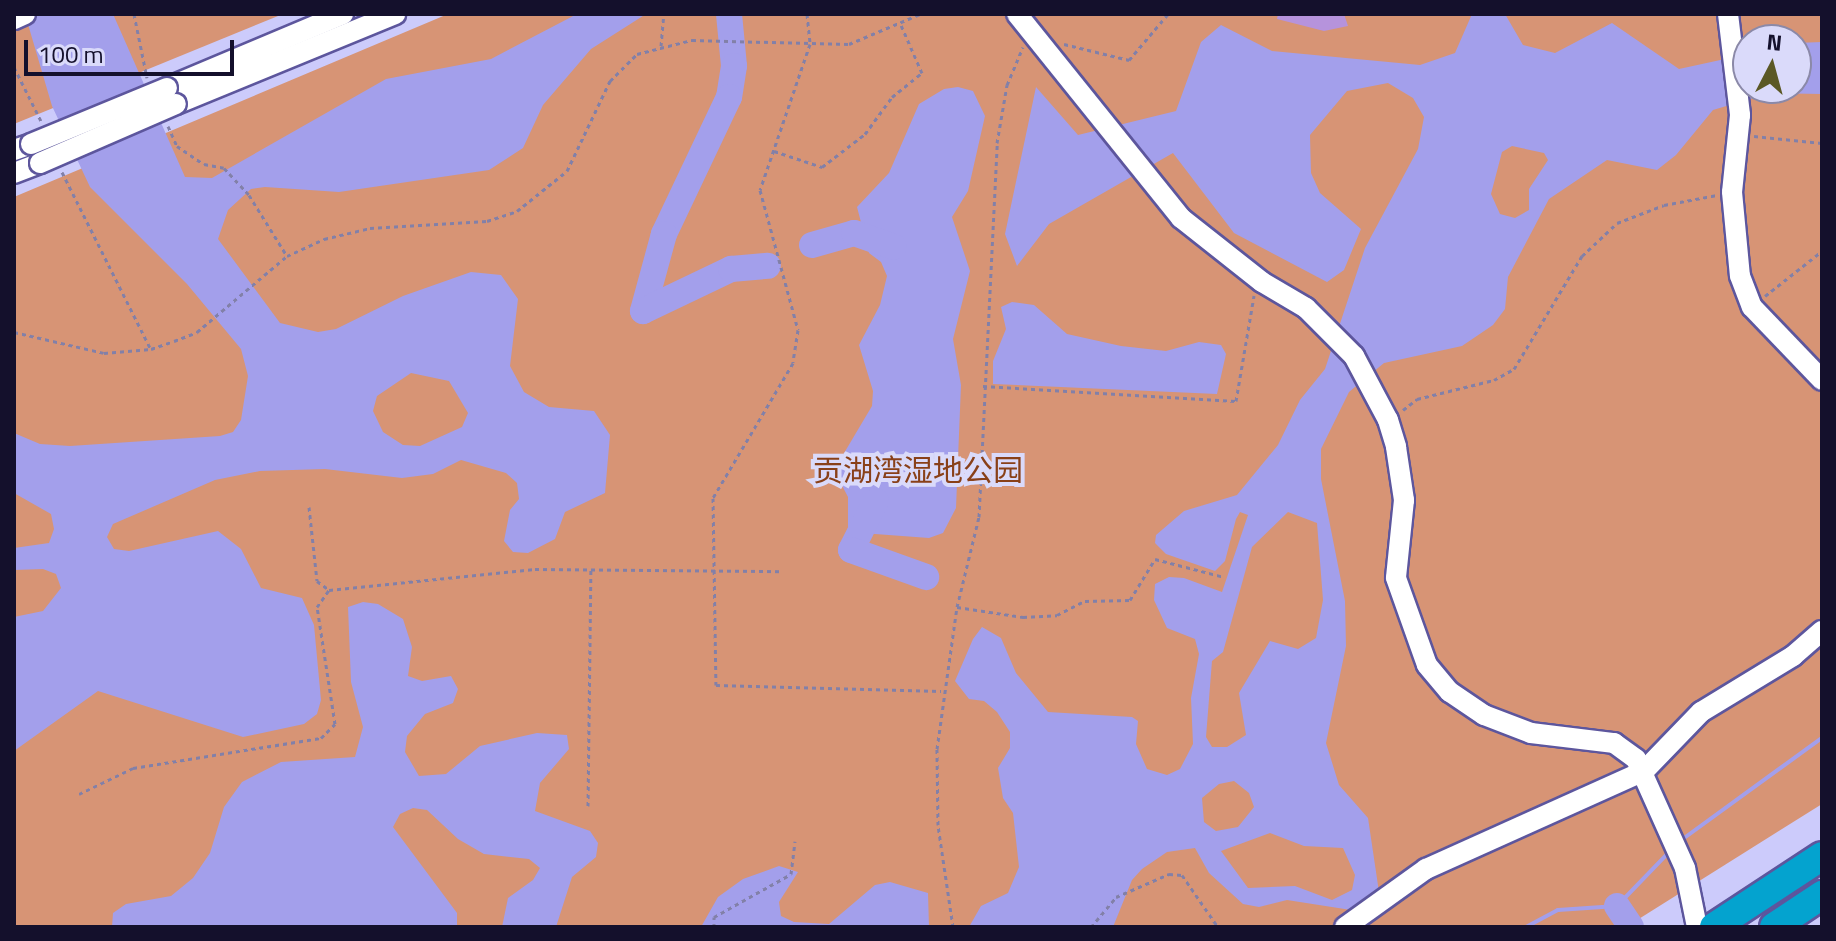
<!DOCTYPE html>
<html>
<head>
<meta charset="utf-8">
<style>
	body { margin:0 }
	#map { position:relative; width:1836px; height:941px; overflow:hidden; background:#cccbfb; font-family:"Titillium Web","Noto Sans SC",sans-serif }
	div>[style] { position:absolute }
	.green>* { inset:0; background:#d79475 }
	.water>* { inset:0; background:#a39feb }
	.stream>* { height:4px; margin:-2px; padding:0 2px; transform-origin:2px; border-radius:2px; background:#a39feb }
	.river>* { height:26px; margin:-13px; padding:0 13px; transform-origin:13px; border-radius:13px; background:#a39feb }
	.building>* { inset:0; background:#b693dc }
	.path>* { height:3px; margin-top:-1.5px; transform-origin:0; background:repeating-linear-gradient(90deg,#8280a8 0 4px,transparent 0 8px) }
	.roads { filter:drop-shadow(2px 0 #5d569d) drop-shadow(-2px 0 #5d569d) drop-shadow(0 2px #5d569d) drop-shadow(0 -2px #5d569d) }
	.minor>* { height:20px; margin:-10px; padding:0 10px; transform-origin:10px; border-radius:10px; background:#fff }
	.highway>* { height:28px; margin:-14px; padding:0 14px; transform-origin:14px; border-radius:14px; background:#04a3cf }
	.bridges { filter:drop-shadow(2px 0 #5d569d) drop-shadow(-2px 0 #5d569d) drop-shadow(0 2px #5d569d) drop-shadow(0 -2px #5d569d) }
	.minor-bridge>* { height:20px; margin:-10px; padding:0 10px; transform-origin:10px; border-radius:10px; background:#fff }
	span { translate:-50% -50%; white-space:nowrap; text-align:center; line-height:1.15; -webkit-text-stroke:8px #dadafa; paint-order:stroke }
	.park-label { font-size:30px; color:#894019 }
	.frame { position:absolute; inset:0; border:16px solid #14102c; pointer-events:none }
	.north { position:absolute; left:1732px; top:24px; width:80px; height:80px; box-sizing:border-box; background:#dadafa; border:2px solid #8b89a8; border-radius:50%; rotate:6deg; font-size:22px; font-weight:700; line-height:32px; text-align:center; color:#14102c }
	.north::after { content:''; display:block; margin:auto; width:28px; height:36px; background:#5b5825; clip-path:polygon(50% 0,100% 100%,50% 72%,0 100%) }
	.scale { position:absolute; left:24px; top:40px; width:210px; height:36px; box-sizing:border-box; border:4px solid #14102c; border-top:0; padding-left:10px; font-size:24px; line-height:28px; white-space:nowrap; color:#14102c; -webkit-text-stroke:6px #dadafa; paint-order:stroke }
</style>
</head>
<body>
<div id="map">
	<div class="green">
		<div style="clip-path:polygon(14px 14px,283px 14px,14px 124px)"></div>
		<div style="clip-path:polygon(evenodd,448px 14px,1822px 14px,1822px 804px,1626px 927px,14px 927px,14px 197px,448px 14px,1748px 40px,1796px 40px,1796px 88px,1748px 88px,1748px 40px)"></div>
	</div>
	<div class="water">
		<div style="clip-path:polygon(evenodd,25px 14px,113px 14px,185px 177px,212px 178px,386px 79px,491px 59px,577px 14px,646px 14px,591px 49px,543px 105px,523px 148px,489px 170px,339px 192px,265px 187px,251px 189px,228px 210px,218px 239px,280px 323px,318px 332px,336px 329px,403px 296px,471px 272px,501px 275px,518px 299px,510px 366px,524px 392px,549px 407px,594px 411px,610px 435px,605px 493px,565px 512px,555px 539px,528px 553px,513px 552px,504px 541px,510px 510px,519px 499px,517px 483px,506px 473px,461px 460px,433px 474px,402px 478px,325px 469px,260px 471px,215px 480px,113px 524px,107px 537px,114px 549px,129px 551px,218px 531px,241px 549px,261px 588px,302px 598px,314px 625px,321px 700px,317px 714px,304px 724px,243px 737px,98px 691px,14px 751px,14px 617px,43px 611px,61px 588px,56px 574px,43px 569px,14px 570px,14px 548px,49px 543px,54px 529px,51px 514px,14px 493px,14px 433px,40px 444px,70px 446px,220px 436px,233px 432px,241px 420px,248px 376px,241px 349px,187px 284px,90px 187px,52px 106px,25px 14px,411px 373px,449px 381px,468px 413px,462px 427px,420px 446px,403px 445px,383px 432px,373px 411px,377px 396px,411px 373px)"></div>
		<div style="clip-path:polygon(evenodd,1472px 14px,1505px 14px,1523px 45px,1555px 53px,1612px 23px,1679px 69px,1748px 54px,1748px 88px,1796px 88px,1796px 43px,1822px 42px,1822px 94px,1770px 93px,1713px 110px,1676px 155px,1657px 170px,1607px 160px,1549px 199px,1508px 277px,1505px 309px,1493px 325px,1462px 346px,1384px 363px,1349px 392px,1321px 449px,1321px 479px,1345px 601px,1346px 646px,1326px 743px,1339px 785px,1368px 818px,1379px 892px,1351px 910px,1287px 900px,1259px 907px,1243px 904px,1209px 873px,1195px 848px,1167px 852px,1142px 869px,1132px 880px,1113px 927px,969px 927px,981px 906px,1008px 893px,1019px 867px,1013px 813px,1003px 798px,998px 768px,1010px 748px,1010px 732px,997px 712px,984px 701px,969px 699px,955px 681px,973px 639px,982px 627px,1001px 638px,1016px 673px,1048px 712px,1132px 717px,1138px 721px,1136px 744px,1147px 769px,1167px 775px,1180px 769px,1193px 744px,1191px 698px,1199px 654px,1195px 639px,1167px 628px,1154px 600px,1155px 584px,1169px 577px,1184px 578px,1222px 592px,1248px 515px,1240px 512px,1236px 519px,1225px 561px,1215px 571px,1166px 554px,1155px 543px,1156px 535px,1184px 511px,1237px 495px,1278px 445px,1300px 400px,1325px 369px,1365px 248px,1418px 149px,1424px 117px,1413px 98px,1388px 83px,1347px 91px,1310px 135px,1311px 173px,1320px 193px,1361px 229px,1344px 270px,1327px 282px,1234px 233px,1173px 153px,1049px 224px,1017px 266px,1005px 234px,1036px 87px,1078px 135px,1176px 111px,1201px 42px,1221px 25px,1272px 51px,1420px 65px,1455px 53px,1472px 14px,1512px 146px,1544px 153px,1548px 160px,1529px 189px,1529px 210px,1515px 218px,1500px 214px,1491px 194px,1502px 152px,1512px 146px,1472px 14px,1288px 512px,1317px 523px,1323px 600px,1316px 638px,1298px 649px,1270px 641px,1239px 693px,1246px 735px,1227px 747px,1212px 747px,1206px 737px,1212px 661px,1223px 652px,1252px 547px,1288px 512px,1472px 14px,1234px 781px,1249px 793px,1254px 807px,1238px 827px,1216px 831px,1204px 822px,1202px 798px,1219px 784px,1234px 781px,1472px 14px,1270px 833px,1304px 846px,1343px 848px,1355px 875px,1352px 890px,1332px 900px,1295px 886px,1248px 888px,1221px 851px,1270px 833px)"></div>
		<div style="clip-path:polygon(958px 87px,973px 91px,985px 116px,968px 191px,952px 217px,970px 271px,953px 339px,961px 385px,956px 508px,943px 533px,929px 538px,848px 532px,848px 497px,834px 470px,872px 406px,873px 391px,859px 345px,880px 305px,887px 276px,881px 262px,869px 253px,857px 207px,889px 173px,919px 104px,944px 89px)"></div>
		<div style="clip-path:polygon(1012px 302px,1034px 305px,1067px 334px,1121px 346px,1166px 351px,1199px 342px,1221px 345px,1226px 354px,1217px 394px,993px 384px,993px 361px,1006px 329px,1001px 307px)"></div>
		<div style="clip-path:polygon(363px 602px,378px 604px,403px 619px,412px 647px,408px 676px,422px 681px,451px 676px,458px 689px,453px 703px,425px 714px,407px 736px,405px 752px,419px 776px,446px 774px,480px 746px,537px 733px,567px 735px,569px 749px,540px 783px,535px 811px,590px 831px,598px 843px,596px 857px,572px 877px,556px 927px,502px 927px,508px 898px,533px 880px,540px 868px,529px 859px,484px 854px,458px 839px,427px 810px,413px 808px,400px 814px,393px 827px,457px 913px,457px 927px,112px 927px,113px 913px,126px 904px,171px 896px,193px 878px,210px 853px,224px 807px,242px 782px,281px 762px,355px 757px,363px 727px,351px 682px,348px 607px)"></div>
		<div style="clip-path:polygon(779px 866px,798px 872px,779px 902px,781px 916px,794px 922px,829px 924px,875px 885px,890px 882px,928px 893px,929px 927px,701px 927px,718px 897px,743px 879px)"></div>
	</div>
	<div class="stream">
		<div style="left:1680px;top:841px;width:175px;rotate:-36deg"></div>
		<div style="left:1526px;top:927px;width:36px;rotate:-28deg"></div>
		<div style="left:1558px;top:910px;width:59px;rotate:-3.9deg"></div>
		<div style="left:1617px;top:906px;width:78px;rotate:-46deg"></div>
	</div>
	<div class="river">
		<div style="left:729px;top:14px;width:52px;rotate:84.5deg"></div>
		<div style="left:734px;top:66px;width:31px;rotate:99deg"></div>
		<div style="left:729px;top:97px;width:152px;rotate:115.4deg"></div>
		<div style="left:664px;top:234px;width:80px;rotate:105.3deg"></div>
		<div style="left:643px;top:311px;width:98px;rotate:-25.5deg"></div>
		<div style="left:731px;top:269px;width:37px;rotate:-5deg"></div>
		<div style="left:812px;top:245px;width:44px;rotate:-15.9deg"></div>
		<div style="left:854px;top:233px;width:42px;rotate:19.3deg"></div>
		<div style="left:876px;top:501px;width:55px;rotate:117deg"></div>
		<div style="left:851px;top:550px;width:80px;rotate:19.8deg"></div>
		<div style="left:1617px;top:906px;width:25px;rotate:56deg"></div>
	</div>
	<div class="building">
		<div style="clip-path:polygon(1278px 14px,1344px 14px,1348px 26px,1324px 31px,1277px 19px)"></div>
	</div>
	<div class="path">
		<div style="left:134px;top:14px;width:65px;rotate:78.5deg"></div>
		<div style="left:807px;top:14px;width:30px;rotate:84deg"></div>
		<div style="left:810px;top:44px;width:154px;rotate:108.9deg"></div>
		<div style="left:760px;top:190px;width:145px;rotate:74.8deg"></div>
		<div style="left:798px;top:330px;width:33px;rotate:99deg"></div>
		<div style="left:793px;top:363px;width:157px;rotate:120.7deg"></div>
		<div style="left:713px;top:498px;width:187px;rotate:89.1deg"></div>
		<div style="left:716px;top:685px;width:225px;rotate:1.5deg"></div>
		<div style="left:1064px;top:44px;width:67px;rotate:13.8deg"></div>
		<div style="left:1129px;top:60px;width:60px;rotate:-49.7deg"></div>
		<div style="left:661px;top:46px;width:32px;rotate:-85deg"></div>
		<div style="left:14px;top:67px;width:60px;rotate:63.4deg"></div>
		<div style="left:168px;top:126px;width:22px;rotate:66deg"></div>
		<div style="left:177px;top:146px;width:32px;rotate:34deg"></div>
		<div style="left:204px;top:164px;width:20px;rotate:11deg"></div>
		<div style="left:224px;top:168px;width:37px;rotate:47deg"></div>
		<div style="left:249px;top:195px;width:72px;rotate:58.1deg"></div>
		<div style="left:1754px;top:136px;width:68px;rotate:5.9deg"></div>
		<div style="left:774px;top:151px;width:51px;rotate:18.4deg"></div>
		<div style="left:822px;top:167px;width:54px;rotate:-37.5deg"></div>
		<div style="left:865px;top:134px;width:46px;rotate:-53.9deg"></div>
		<div style="left:892px;top:97px;width:38px;rotate:-39deg"></div>
		<div style="left:922px;top:73px;width:52px;rotate:-113.6deg"></div>
		<div style="left:62px;top:172px;width:197px;rotate:63.4deg"></div>
		<div style="left:1765px;top:296px;width:73px;rotate:-38.3deg"></div>
		<div style="left:14px;top:332px;width:92px;rotate:13.1deg"></div>
		<div style="left:104px;top:353px;width:47px;rotate:-4.9deg"></div>
		<div style="left:151px;top:349px;width:24px;rotate:-19deg"></div>
		<div style="left:174px;top:341px;width:25px;rotate:-21deg"></div>
		<div style="left:197px;top:332px;width:118px;rotate:-40.2deg"></div>
		<div style="left:287px;top:256px;width:41px;rotate:-24.7deg"></div>
		<div style="left:324px;top:239px;width:47px;rotate:-13.4deg"></div>
		<div style="left:370px;top:228px;width:117px;rotate:-3.4deg"></div>
		<div style="left:487px;top:221px;width:32px;rotate:-18deg"></div>
		<div style="left:517px;top:211px;width:64px;rotate:-38.7deg"></div>
		<div style="left:567px;top:171px;width:100px;rotate:-64.5deg"></div>
		<div style="left:610px;top:81px;width:38px;rotate:-45deg"></div>
		<div style="left:637px;top:54px;width:57px;rotate:-14.3deg"></div>
		<div style="left:692px;top:40px;width:157px;rotate:1.5deg"></div>
		<div style="left:849px;top:44px;width:77px;rotate:-22.9deg"></div>
		<div style="left:983px;top:386px;width:253px;rotate:3.4deg"></div>
		<div style="left:1236px;top:401px;width:107px;rotate:-80.3deg"></div>
		<div style="left:1403px;top:410px;width:18px;rotate:-38deg"></div>
		<div style="left:1417px;top:399px;width:79px;rotate:-13.9deg"></div>
		<div style="left:1494px;top:380px;width:23px;rotate:-29deg"></div>
		<div style="left:1514px;top:369px;width:132px;rotate:-59deg"></div>
		<div style="left:1582px;top:256px;width:48px;rotate:-43.3deg"></div>
		<div style="left:1617px;top:223px;width:50px;rotate:-21deg"></div>
		<div style="left:1664px;top:205px;width:54px;rotate:-10.7deg"></div>
		<div style="left:309px;top:507px;width:74px;rotate:83.8deg"></div>
		<div style="left:317px;top:581px;width:14px;rotate:36deg"></div>
		<div style="left:957px;top:607px;width:67px;rotate:8.6deg"></div>
		<div style="left:1023px;top:617px;width:34px;rotate:-3deg"></div>
		<div style="left:1057px;top:615px;width:31px;rotate:-27deg"></div>
		<div style="left:1085px;top:601px;width:45px;rotate:-1.3deg"></div>
		<div style="left:1130px;top:600px;width:48px;rotate:-58.6deg"></div>
		<div style="left:1155px;top:559px;width:71px;rotate:14.6deg"></div>
		<div style="left:79px;top:794px;width:60px;rotate:-25.7deg"></div>
		<div style="left:133px;top:768px;width:190px;rotate:-9.1deg"></div>
		<div style="left:321px;top:738px;width:20px;rotate:-45deg"></div>
		<div style="left:335px;top:724px;width:118px;rotate:-98.7deg"></div>
		<div style="left:317px;top:607px;width:21px;rotate:-55deg"></div>
		<div style="left:329px;top:590px;width:207px;rotate:-5.8deg"></div>
		<div style="left:535px;top:569px;width:247px;rotate:0.5deg"></div>
		<div style="left:588px;top:806px;width:236px;rotate:-89.3deg"></div>
		<div style="left:714px;top:927px;width:10px;rotate:-90deg"></div>
		<div style="left:714px;top:917px;width:88px;rotate:-29.2deg"></div>
		<div style="left:791px;top:874px;width:33px;rotate:-83deg"></div>
		<div style="left:953px;top:927px;width:103px;rotate:-98.4deg"></div>
		<div style="left:938px;top:825px;width:76px;rotate:-90.8deg"></div>
		<div style="left:937px;top:749px;width:143px;rotate:-82deg"></div>
		<div style="left:957px;top:607px;width:93px;rotate:-76.3deg"></div>
		<div style="left:979px;top:517px;width:374px;rotate:-87.2deg"></div>
		<div style="left:997px;top:143px;width:59px;rotate:-80.2deg"></div>
		<div style="left:1007px;top:85px;width:41px;rotate:-67.2deg"></div>
		<div style="left:1091px;top:927px;width:39px;rotate:-50deg"></div>
		<div style="left:1116px;top:897px;width:58px;rotate:-23.5deg"></div>
		<div style="left:1169px;top:874px;width:13px;rotate:4deg"></div>
		<div style="left:1182px;top:875px;width:63px;rotate:55.3deg"></div>
	</div>
	<div class="roads">
		<div class="minor">
			<div style="left:1017px;top:14px;width:262px;rotate:51.2deg"></div>
			<div style="left:1181px;top:218px;width:103px;rotate:38.3deg"></div>
			<div style="left:1262px;top:282px;width:51px;rotate:30.6deg"></div>
			<div style="left:1306px;top:308px;width:68px;rotate:45deg"></div>
			<div style="left:1354px;top:356px;width:72px;rotate:62deg"></div>
			<div style="left:1388px;top:420px;width:28px;rotate:73deg"></div>
			<div style="left:1396px;top:447px;width:54px;rotate:81.4deg"></div>
			<div style="left:1404px;top:500px;width:78px;rotate:95.9deg"></div>
			<div style="left:1396px;top:578px;width:92px;rotate:70.4deg"></div>
			<div style="left:1427px;top:665px;width:35px;rotate:50deg"></div>
			<div style="left:1450px;top:692px;width:41px;rotate:34.1deg"></div>
			<div style="left:1484px;top:715px;width:50px;rotate:21deg"></div>
			<div style="left:1531px;top:733px;width:84px;rotate:6.9deg"></div>
			<div style="left:1614px;top:743px;width:27px;rotate:36deg"></div>
			<div style="left:1636px;top:759px;width:120px;rotate:65.8deg"></div>
			<div style="left:1685px;top:868px;width:60px;rotate:78.5deg"></div>
			<div style="left:1728px;top:14px;width:102px;rotate:83.2deg"></div>
			<div style="left:1740px;top:115px;width:77px;rotate:95.9deg"></div>
			<div style="left:1732px;top:192px;width:84px;rotate:84.6deg"></div>
			<div style="left:1740px;top:276px;width:33px;rotate:69deg"></div>
			<div style="left:1752px;top:307px;width:101px;rotate:46.2deg"></div>
			<div style="left:14px;top:19px;width:12px;rotate:-24deg"></div>
			<div style="left:167px;top:88px;width:191px;rotate:-22.8deg"></div>
			<div style="left:176px;top:104px;width:237px;rotate:-22.3deg"></div>
			<div style="left:14px;top:150px;width:18px;rotate:-19deg"></div>
			<div style="left:14px;top:173px;width:28px;rotate:-21deg"></div>
			<div style="left:1345px;top:927px;width:100px;rotate:-35.6deg"></div>
			<div style="left:1426px;top:869px;width:239px;rotate:-24.2deg"></div>
			<div style="left:1644px;top:771px;width:82px;rotate:-46deg"></div>
			<div style="left:1701px;top:712px;width:108px;rotate:-31.3deg"></div>
			<div style="left:1793px;top:656px;width:38px;rotate:-41deg"></div>
		</div>
		<div class="highway">
			<div style="left:1714px;top:927px;width:129px;rotate:-33.3deg"></div>
			<div style="left:1774px;top:927px;width:58px;rotate:-33.7deg"></div>
		</div>
	</div>
	<div class="bridges">
		<div class="minor-bridge">
			<div style="left:31px;top:144px;width:147px;rotate:-22.4deg"></div>
			<div style="left:40px;top:163px;width:148px;rotate:-23.5deg"></div>
		</div>
	</div>
	<div class="park-label">
		<span style="left:918px;top:470px">贡湖湾湿地公园</span>
	</div>
	<div class="frame"></div>
	<div class="north">N</div>
	<div class="scale">100 m</div>
</div>
</body>
</html>
